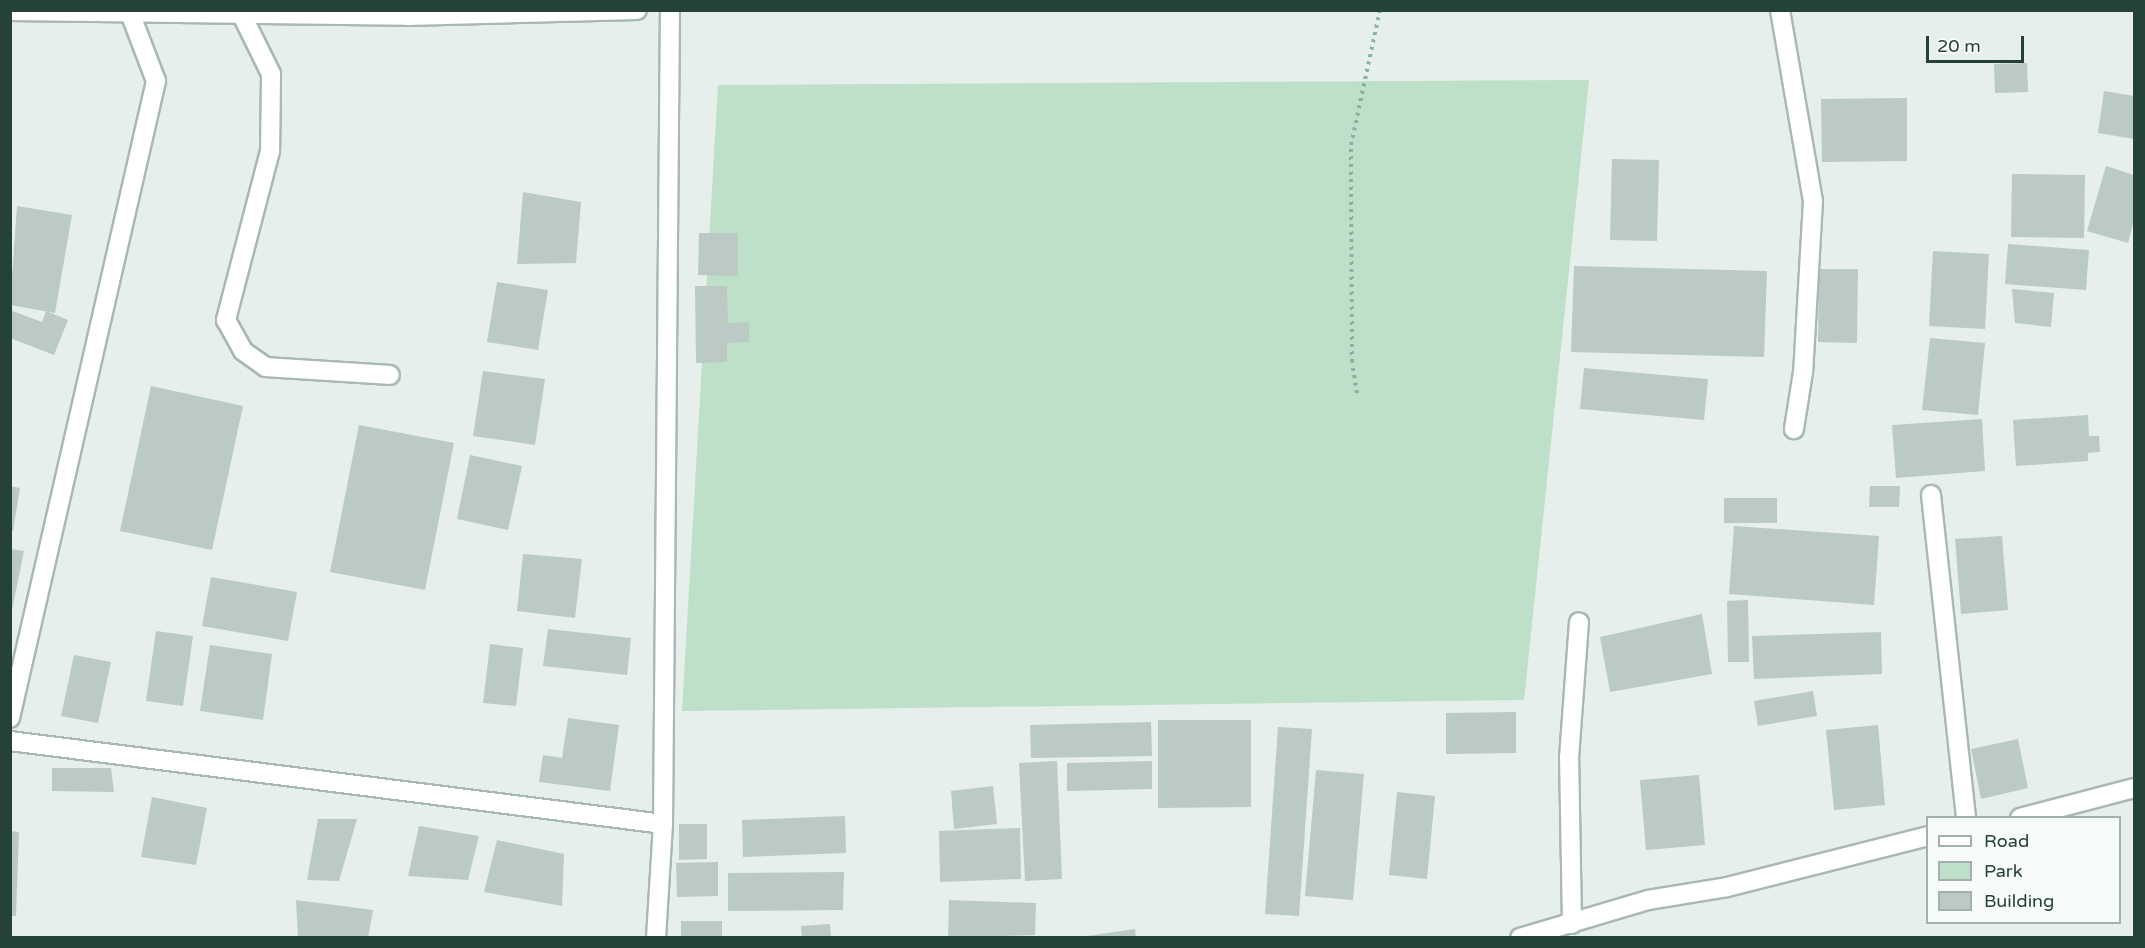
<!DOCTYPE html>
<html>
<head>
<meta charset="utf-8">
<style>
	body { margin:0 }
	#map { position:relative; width:2145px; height:948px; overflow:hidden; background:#e6efeb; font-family:"Varela Round",sans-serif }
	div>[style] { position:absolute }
	.green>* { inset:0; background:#bfe0c8 }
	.building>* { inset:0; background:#bbcac4 }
	.path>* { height:4px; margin-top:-2px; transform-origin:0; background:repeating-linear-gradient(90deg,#86b3a5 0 3px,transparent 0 7.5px) }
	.roads { filter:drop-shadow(2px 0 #a8b8b2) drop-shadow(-2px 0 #a8b8b2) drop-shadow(0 2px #a8b8b2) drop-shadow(0 -2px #a8b8b2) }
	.lane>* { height:18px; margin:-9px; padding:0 9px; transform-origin:9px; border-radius:9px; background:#fff }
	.street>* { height:18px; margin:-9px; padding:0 9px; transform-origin:9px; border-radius:9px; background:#fff }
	span { translate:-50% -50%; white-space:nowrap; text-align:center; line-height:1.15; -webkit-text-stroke:4.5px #f7fbf9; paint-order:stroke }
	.frame { position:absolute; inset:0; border:12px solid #24423a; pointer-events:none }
	.legend { position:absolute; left:1926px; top:816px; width:195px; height:108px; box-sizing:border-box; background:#f7fbf9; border:2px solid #a3b1ad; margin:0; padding:8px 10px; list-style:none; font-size:18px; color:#24423a }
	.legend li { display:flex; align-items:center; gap:12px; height:30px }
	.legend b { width:30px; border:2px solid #a3b1ad }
	.scale { position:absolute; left:1926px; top:36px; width:98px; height:27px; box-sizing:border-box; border:3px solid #24423a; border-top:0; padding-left:8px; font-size:18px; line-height:21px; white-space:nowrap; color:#24423a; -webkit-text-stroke:4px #f7fbf9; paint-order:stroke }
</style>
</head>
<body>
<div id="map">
	<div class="green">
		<div style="clip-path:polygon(1589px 80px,1524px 700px,682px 711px,718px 85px)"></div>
	</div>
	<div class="building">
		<div style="clip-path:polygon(2027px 63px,2028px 92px,1995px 93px,1994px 64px)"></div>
		<div style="clip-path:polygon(2104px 91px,2134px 96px,2134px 139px,2098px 133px)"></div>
		<div style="clip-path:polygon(1907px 98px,1907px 161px,1822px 162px,1821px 99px)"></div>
		<div style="clip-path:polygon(1612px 159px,1659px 160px,1657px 241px,1610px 240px)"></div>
		<div style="clip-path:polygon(2106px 166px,2134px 175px,2134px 220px,2128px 243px,2087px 231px)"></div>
		<div style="clip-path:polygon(2012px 174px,2085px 175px,2084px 238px,2011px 237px)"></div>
		<div style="clip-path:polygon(523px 192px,581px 202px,576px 263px,517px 264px)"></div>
		<div style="clip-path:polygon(17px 206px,72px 215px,55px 313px,10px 305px)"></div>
		<div style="clip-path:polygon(699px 233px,738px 233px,738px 276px,698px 275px)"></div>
		<div style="clip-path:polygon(2008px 244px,2089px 250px,2086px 290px,2005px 284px)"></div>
		<div style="clip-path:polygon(1933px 251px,1989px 254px,1985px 329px,1929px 326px)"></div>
		<div style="clip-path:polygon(1574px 266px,1767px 271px,1764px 357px,1571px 352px)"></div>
		<div style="clip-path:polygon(1819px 269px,1858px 269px,1857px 343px,1818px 342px)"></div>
		<div style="clip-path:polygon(497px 282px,548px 290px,538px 350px,487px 342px)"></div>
		<div style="clip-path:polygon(695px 286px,727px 286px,728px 323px,749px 322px,749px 342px,727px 343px,727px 362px,696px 363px)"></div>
		<div style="clip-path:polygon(2012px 289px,2054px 293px,2051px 327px,2015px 323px)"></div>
		<div style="clip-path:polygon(10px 310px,42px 322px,46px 311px,68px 320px,54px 355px,10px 338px)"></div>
		<div style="clip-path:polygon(1930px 338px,1985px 343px,1978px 415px,1922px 410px)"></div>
		<div style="clip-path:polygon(1584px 368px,1708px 379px,1704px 420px,1580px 409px)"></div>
		<div style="clip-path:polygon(483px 371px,545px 379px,535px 445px,473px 436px)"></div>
		<div style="clip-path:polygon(151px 386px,243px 406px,212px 550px,120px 531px)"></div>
		<div style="clip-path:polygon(2088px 415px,2089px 436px,2099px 436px,2100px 452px,2088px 453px,2088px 461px,2016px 466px,2013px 420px)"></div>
		<div style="clip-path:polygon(1982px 419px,1985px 471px,1896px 478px,1892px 425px)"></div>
		<div style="clip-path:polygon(359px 425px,454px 443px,425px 590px,330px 572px)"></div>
		<div style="clip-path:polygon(470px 455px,522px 466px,508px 530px,457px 519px)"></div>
		<div style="clip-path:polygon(10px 486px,20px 488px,13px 531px,10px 530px)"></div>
		<div style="clip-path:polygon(1870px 486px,1900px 486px,1899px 507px,1869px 507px)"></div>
		<div style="clip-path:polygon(1724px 498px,1777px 498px,1777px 523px,1724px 523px)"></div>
		<div style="clip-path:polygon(1734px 526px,1879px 536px,1874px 605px,1729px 594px)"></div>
		<div style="clip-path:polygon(2002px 536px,2008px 610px,1961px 614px,1955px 539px)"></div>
		<div style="clip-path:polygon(10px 549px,24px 551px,12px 610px,10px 610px)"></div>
		<div style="clip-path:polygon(523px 554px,582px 559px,575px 618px,517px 611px)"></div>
		<div style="clip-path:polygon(211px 577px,297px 592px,288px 641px,202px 626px)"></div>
		<div style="clip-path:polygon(1748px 600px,1749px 662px,1728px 662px,1727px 601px)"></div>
		<div style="clip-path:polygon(1702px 614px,1712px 674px,1610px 692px,1600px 637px)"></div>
		<div style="clip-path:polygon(548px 629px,631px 638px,627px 675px,543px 666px)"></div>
		<div style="clip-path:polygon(156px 631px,193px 636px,183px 706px,146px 701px)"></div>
		<div style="clip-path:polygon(1881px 632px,1882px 674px,1754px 679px,1752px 636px)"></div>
		<div style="clip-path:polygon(490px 644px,523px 648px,516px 706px,483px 703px)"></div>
		<div style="clip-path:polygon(210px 645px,272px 654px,263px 720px,200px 711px)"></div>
		<div style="clip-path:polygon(74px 655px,111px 662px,98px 723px,61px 716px)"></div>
		<div style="clip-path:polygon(1813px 691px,1817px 716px,1758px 726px,1754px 701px)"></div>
		<div style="clip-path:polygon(1516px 712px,1516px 753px,1446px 754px,1446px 713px)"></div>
		<div style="clip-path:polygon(568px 718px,619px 725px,610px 791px,539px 782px,543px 755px,562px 758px)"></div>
		<div style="clip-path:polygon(1158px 720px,1251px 720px,1251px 807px,1158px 808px)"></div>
		<div style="clip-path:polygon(1151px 722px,1152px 756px,1031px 758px,1030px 725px)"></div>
		<div style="clip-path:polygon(1878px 725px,1885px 805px,1834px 810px,1826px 730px)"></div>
		<div style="clip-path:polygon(1278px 727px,1312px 729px,1299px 916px,1265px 914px)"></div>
		<div style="clip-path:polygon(2018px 739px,2028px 788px,1981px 799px,1971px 749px)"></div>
		<div style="clip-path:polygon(1057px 761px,1062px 879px,1025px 881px,1019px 763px)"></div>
		<div style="clip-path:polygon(1152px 761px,1152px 789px,1067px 791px,1067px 763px)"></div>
		<div style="clip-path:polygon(52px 768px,111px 768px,114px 792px,52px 791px)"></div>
		<div style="clip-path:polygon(1316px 770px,1364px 774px,1353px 900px,1305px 896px)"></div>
		<div style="clip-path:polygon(1699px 775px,1705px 845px,1646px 850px,1640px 780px)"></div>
		<div style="clip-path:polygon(993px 786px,997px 824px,954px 829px,951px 791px)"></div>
		<div style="clip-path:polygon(1397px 792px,1435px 796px,1427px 879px,1389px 875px)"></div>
		<div style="clip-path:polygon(152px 797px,207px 808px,196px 865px,141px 857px)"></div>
		<div style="clip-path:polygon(845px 816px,846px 853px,743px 857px,742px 820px)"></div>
		<div style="clip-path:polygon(318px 819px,357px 819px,339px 881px,307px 880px)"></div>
		<div style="clip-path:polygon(679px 824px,707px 824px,707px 859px,679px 860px)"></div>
		<div style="clip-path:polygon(419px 826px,479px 836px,468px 880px,408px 876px)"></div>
		<div style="clip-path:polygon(1020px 828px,1021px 879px,940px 882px,939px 831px)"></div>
		<div style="clip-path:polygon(10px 831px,19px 832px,16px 916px,10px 916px)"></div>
		<div style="clip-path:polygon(497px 840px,564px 854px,562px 906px,484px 892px)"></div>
		<div style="clip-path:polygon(718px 862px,718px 896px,677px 897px,676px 863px)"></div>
		<div style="clip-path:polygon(844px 872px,843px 910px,728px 911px,728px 873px)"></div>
		<div style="clip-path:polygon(296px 900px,373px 910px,368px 938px,298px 938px)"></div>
		<div style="clip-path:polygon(949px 900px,1036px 903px,1035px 935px,948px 938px)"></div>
		<div style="clip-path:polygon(681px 921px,722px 921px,722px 938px,681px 938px)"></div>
		<div style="clip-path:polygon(830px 924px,831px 938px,802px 938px,801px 926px)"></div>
		<div style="clip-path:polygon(1135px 929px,1136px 938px,1088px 938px,1087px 936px)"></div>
	</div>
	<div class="path">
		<div style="left:1357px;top:393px;width:31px;rotate:-99deg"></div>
		<div style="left:1352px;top:362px;width:217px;rotate:-90.3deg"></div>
		<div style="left:1351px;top:145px;width:138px;rotate:-77.9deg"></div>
	</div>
	<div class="roads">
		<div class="lane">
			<div style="left:242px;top:15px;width:66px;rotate:63.8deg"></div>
			<div style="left:271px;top:74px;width:77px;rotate:90.7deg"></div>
			<div style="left:270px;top:151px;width:175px;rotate:104.6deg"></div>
			<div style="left:226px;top:320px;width:35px;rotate:61deg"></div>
			<div style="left:243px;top:351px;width:28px;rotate:35deg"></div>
			<div style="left:266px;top:367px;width:124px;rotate:3.7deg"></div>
			<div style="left:1572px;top:924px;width:166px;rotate:-91deg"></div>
			<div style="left:1569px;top:758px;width:136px;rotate:-85.8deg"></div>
		</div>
		<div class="street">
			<div style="left:1780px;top:10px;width:194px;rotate:80.2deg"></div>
			<div style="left:1813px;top:201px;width:171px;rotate:93.3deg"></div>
			<div style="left:1803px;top:372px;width:58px;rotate:99deg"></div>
			<div style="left:10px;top:11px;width:397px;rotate:0.7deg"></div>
			<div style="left:407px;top:16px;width:230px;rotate:-1.5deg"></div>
			<div style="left:1931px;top:495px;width:325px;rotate:83.8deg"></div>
			<div style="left:10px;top:718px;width:654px;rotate:-77.09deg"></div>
			<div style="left:156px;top:81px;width:73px;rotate:-110.9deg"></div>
			<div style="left:10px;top:741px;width:658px;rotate:7.24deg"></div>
			<div style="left:663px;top:824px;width:814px;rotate:-89.51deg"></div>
			<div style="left:2020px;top:818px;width:118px;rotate:-14.7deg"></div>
			<div style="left:656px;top:938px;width:114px;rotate:-86.5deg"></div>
			<div style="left:1520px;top:938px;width:134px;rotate:-16.5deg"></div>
			<div style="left:1648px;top:900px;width:80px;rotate:-9.3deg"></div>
			<div style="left:1727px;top:887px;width:207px;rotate:-14.2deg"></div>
		</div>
	</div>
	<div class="frame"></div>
	<ul class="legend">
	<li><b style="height:8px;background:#fff"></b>Road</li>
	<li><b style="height:16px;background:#bfe0c8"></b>Park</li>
	<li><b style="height:16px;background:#bbcac4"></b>Building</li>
	</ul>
	<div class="scale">20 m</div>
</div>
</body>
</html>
